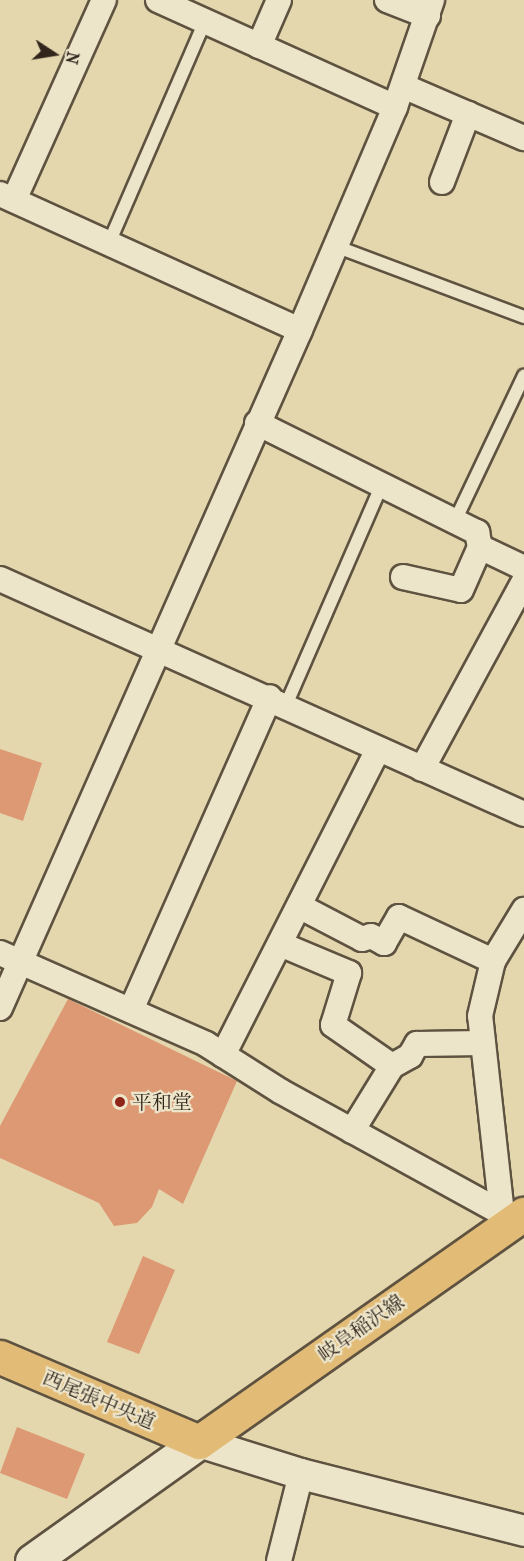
<!DOCTYPE html>
<html>
<head>
<meta charset="utf-8">
<style>
	body { margin:0 }
	#map { position:relative; width:524px; height:1561px; overflow:hidden; background:#e4d7ae; font-family:"IM FELL French Canon","Noto Serif JP",serif }
	div>[style] { position:absolute }
	.building>* { inset:0; background:#dd9974 }
	.roads { filter:drop-shadow(2px 0 #5e5240) drop-shadow(-2px 0 #5e5240) drop-shadow(0 2px #5e5240) drop-shadow(0 -2px #5e5240) }
	.service>* { height:12px; margin:-6px; padding:0 6px; transform-origin:6px; border-radius:6px; background:#ede5ca }
	.minor>* { height:24px; margin:-12px; padding:0 12px; transform-origin:12px; border-radius:12px; background:#ede5ca }
	.tertiary>* { height:30px; margin:-15px; padding:0 15px; transform-origin:15px; border-radius:15px; background:#ede5ca }
	.secondary>* { height:33px; margin:-16.5px; padding:0 16.5px; transform-origin:16.5px; border-radius:16.5px; background:#ede5ca }
	.primary>* { height:33px; margin:-16.5px; padding:0 16.5px; transform-origin:16.5px; border-radius:16.5px; background:#e2bc77 }
	.dots>* { width:16px; height:16px; translate:-50% -50%; box-sizing:border-box; border:3px solid #ede5ca; border-radius:50% }
	span { translate:-50% -50%; white-space:nowrap; text-align:center; line-height:1.15; -webkit-text-stroke:4.5px #ede5ca; paint-order:stroke }
	.poi-label { font-size:20px; color:#31251c }
	.left { translate:0 -50%; text-align:left }
	.street-label { font-size:20px; color:#31251c }
	.north { position:absolute; left:24px; top:24px; width:60px; height:60px; -webkit-text-stroke:4px #ede5ca; paint-order:stroke; rotate:102deg; font-size:16px; font-weight:700; line-height:24px; text-align:center; color:#31251c }
	.north::after { content:''; display:block; margin:auto; width:21px; height:27px; background:#31251c; clip-path:polygon(50% 0,100% 100%,50% 72%,0 100%) }
</style>
</head>
<body>
<div id="map">
	<div class="building">
		<div style="clip-path:polygon(0 749px,42px 763px,23px 821px,0 813px)"></div>
		<div style="clip-path:polygon(68px 999px,237px 1081px,183px 1204px,159px 1189px,152px 1207px,137px 1223px,114px 1226px,99px 1203px,0 1158px,0 1126px)"></div>
		<div style="clip-path:polygon(143px 1256px,175px 1270px,139px 1354px,107px 1342px)"></div>
		<div style="clip-path:polygon(17px 1427px,85px 1454px,67px 1499px,0 1473px)"></div>
	</div>
	<div class="roads">
		<div class="service">
			<div style="left:109px;top:243px;width:242px;rotate:-66.6deg"></div>
			<div style="left:335px;top:246px;width:202px;rotate:20.6deg"></div>
			<div style="left:455px;top:521px;width:161px;rotate:-64.6deg"></div>
			<div style="left:286px;top:705px;width:241px;rotate:-66.5deg"></div>
		</div>
		<div class="minor">
			<div style="left:158px;top:0;width:260px;rotate:24.3deg"></div>
			<div style="left:387px;top:0;width:44px;rotate:21.3deg"></div>
			<div style="left:259px;top:46px;width:50px;rotate:-66.5deg"></div>
			<div style="left:403px;top:86px;width:132px;rotate:23.3deg"></div>
			<div style="left:442px;top:182px;width:73px;rotate:-69.1deg"></div>
			<div style="left:0;top:194px;width:329px;rotate:24.4deg"></div>
			<div style="left:14px;top:200px;width:219px;rotate:-65.8deg"></div>
			<div style="left:257px;top:423px;width:246px;rotate:26.4deg"></div>
			<div style="left:477px;top:532px;width:15px;rotate:79deg"></div>
			<div style="left:480px;top:547px;width:49px;rotate:25.5deg"></div>
			<div style="left:403px;top:577px;width:59px;rotate:12.6deg"></div>
			<div style="left:461px;top:590px;width:47px;rotate:-66.2deg"></div>
			<div style="left:0;top:579px;width:574px;rotate:24.15deg"></div>
			<div style="left:422px;top:769px;width:214px;rotate:-61.5deg"></div>
			<div style="left:299px;top:906px;width:71px;rotate:27.6deg"></div>
			<div style="left:362px;top:939px;width:9px;rotate:-18deg"></div>
			<div style="left:371px;top:936px;width:15px;rotate:28deg"></div>
			<div style="left:384px;top:943px;width:30px;rotate:-60deg"></div>
			<div style="left:399px;top:917px;width:104px;rotate:25.1deg"></div>
			<div style="left:280px;top:944px;width:75px;rotate:22.8deg"></div>
			<div style="left:349px;top:973px;width:54px;rotate:107.1deg"></div>
			<div style="left:333px;top:1025px;width:72px;rotate:34.8deg"></div>
			<div style="left:0;top:953px;width:225px;rotate:23.8deg"></div>
			<div style="left:206px;top:1044px;width:88px;rotate:32.4deg"></div>
			<div style="left:280px;top:1091px;width:253px;rotate:28.8deg"></div>
			<div style="left:0;top:1008px;width:741px;rotate:-66.13deg"></div>
			<div style="left:300px;top:330px;width:242px;rotate:-66.9deg"></div>
			<div style="left:395px;top:107px;width:113px;rotate:-70.9deg"></div>
			<div style="left:131px;top:1010px;width:342px;rotate:-66.1deg"></div>
			<div style="left:223px;top:1055px;width:343px;rotate:-63.1deg"></div>
			<div style="left:352px;top:1131px;width:76px;rotate:-58.4deg"></div>
			<div style="left:392px;top:1066px;width:21px;rotate:-29deg"></div>
			<div style="left:410px;top:1056px;width:14px;rotate:-60deg"></div>
			<div style="left:417px;top:1044px;width:66px;rotate:-0.9deg"></div>
			<div style="left:503px;top:1223px;width:208px;rotate:-96.3deg"></div>
			<div style="left:480px;top:1016px;width:57px;rotate:-76.7deg"></div>
			<div style="left:493px;top:961px;width:60px;rotate:-58.7deg"></div>
			<div style="left:279px;top:1561px;width:90px;rotate:-75.8deg"></div>
		</div>
		<div class="tertiary">
			<div style="left:199px;top:1442px;width:107px;rotate:17.4deg"></div>
			<div style="left:301px;top:1474px;width:230px;rotate:14.3deg"></div>
		</div>
		<div class="secondary">
			<div style="left:32px;top:1561px;width:205px;rotate:-35.5deg"></div>
		</div>
		<div class="primary">
			<div style="left:0;top:1357px;width:216px;rotate:23.1deg"></div>
			<div style="left:199px;top:1442px;width:397px;rotate:-35.1deg"></div>
		</div>
	</div>
	<div class="dots">
		<div style="left:120px;top:1102px;background:#8f2418"></div>
	</div>
	<div class="poi-label">
		<span class="left" style="left:132px;top:1102px">平和堂</span>
	</div>
	<div class="street-label">
		<span style="left:361px;top:1328px;rotate:-35deg">岐阜稲沢線</span>
		<span style="left:99px;top:1400px;rotate:23deg">西尾張中央道</span>
	</div>
	<div class="north">N</div>
</div>
</body>
</html>
